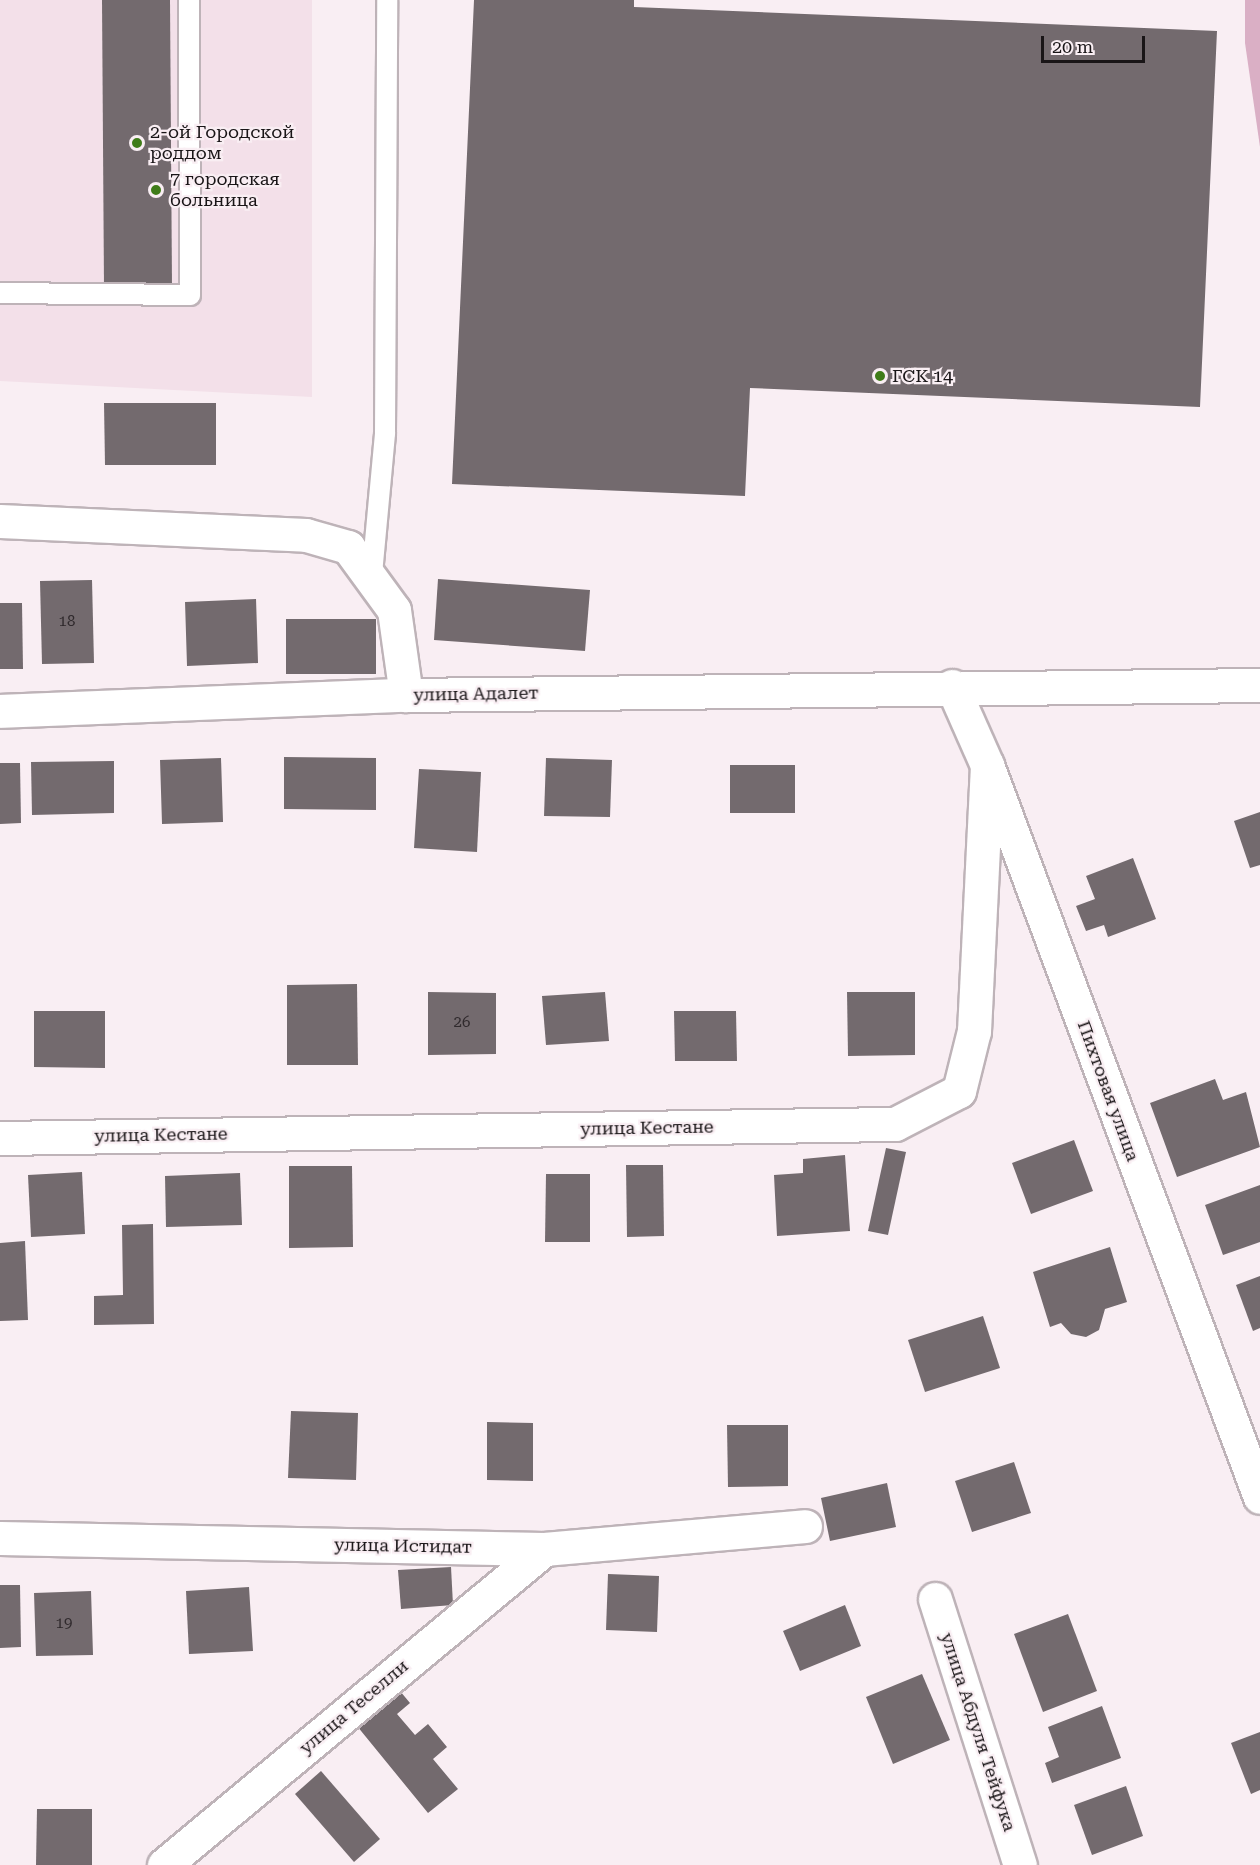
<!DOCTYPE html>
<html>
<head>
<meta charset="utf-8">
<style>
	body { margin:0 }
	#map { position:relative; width:1260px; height:1865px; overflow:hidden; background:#f9eef3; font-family:"Roboto Serif",serif }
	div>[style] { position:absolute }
	.built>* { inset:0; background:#f3e0e9 }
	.forest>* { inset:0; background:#daafc5 }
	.building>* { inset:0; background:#736a6e }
	.roads { filter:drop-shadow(2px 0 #beb3b8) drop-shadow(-2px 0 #beb3b8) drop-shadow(0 2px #beb3b8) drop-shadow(0 -2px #beb3b8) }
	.service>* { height:20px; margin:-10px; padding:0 10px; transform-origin:10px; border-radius:10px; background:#fff }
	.minor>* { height:33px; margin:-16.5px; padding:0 16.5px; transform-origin:16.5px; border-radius:16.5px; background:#fff }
	.tertiary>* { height:33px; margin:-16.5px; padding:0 16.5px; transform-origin:16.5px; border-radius:16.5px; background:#fff }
	.dots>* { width:16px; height:16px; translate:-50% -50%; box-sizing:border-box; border:3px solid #f9eef3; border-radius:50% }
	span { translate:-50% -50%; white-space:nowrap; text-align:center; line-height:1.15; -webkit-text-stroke:4.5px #f9eef3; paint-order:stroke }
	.number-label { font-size:15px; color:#302a2d }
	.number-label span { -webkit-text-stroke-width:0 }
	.poi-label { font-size:18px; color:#191517 }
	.left { translate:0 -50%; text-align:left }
	.street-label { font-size:18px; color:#191517 }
	.scale { position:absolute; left:1041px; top:36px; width:104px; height:27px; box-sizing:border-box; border:3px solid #191517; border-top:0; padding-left:8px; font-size:18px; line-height:21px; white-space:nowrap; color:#191517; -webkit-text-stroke:4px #f9eef3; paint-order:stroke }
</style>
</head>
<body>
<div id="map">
	<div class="built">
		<div style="clip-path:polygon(0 0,312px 0,312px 397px,0 381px)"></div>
	</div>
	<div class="forest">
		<div style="clip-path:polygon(1245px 0,1260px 0,1260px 147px,1245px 43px)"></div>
	</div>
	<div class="building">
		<div style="clip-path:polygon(102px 0,170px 0,172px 286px,104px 287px)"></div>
		<div style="clip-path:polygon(474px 0,634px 0,634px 7px,1217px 31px,1200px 407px,750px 388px,745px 496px,452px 484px)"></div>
		<div style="clip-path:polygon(104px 403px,216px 403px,216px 465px,105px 465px)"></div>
		<div style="clip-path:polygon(438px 579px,590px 590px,585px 651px,434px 640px)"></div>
		<div style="clip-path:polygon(92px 580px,94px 663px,42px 664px,40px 581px)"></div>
		<div style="clip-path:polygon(256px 599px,258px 663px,187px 666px,185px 602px)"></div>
		<div style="clip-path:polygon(0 603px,22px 603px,23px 669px,0 669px)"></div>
		<div style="clip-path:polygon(286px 619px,376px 619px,376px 674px,286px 674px)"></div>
		<div style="clip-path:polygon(284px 757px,376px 758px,376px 810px,284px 809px)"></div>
		<div style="clip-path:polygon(221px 758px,223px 822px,162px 824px,160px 760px)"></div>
		<div style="clip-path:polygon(546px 758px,612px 760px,610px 817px,544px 816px)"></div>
		<div style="clip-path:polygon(114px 761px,114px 813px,32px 815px,31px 762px)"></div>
		<div style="clip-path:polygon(0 763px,20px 763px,21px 823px,0 824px)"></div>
		<div style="clip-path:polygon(730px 765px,795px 765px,795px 813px,730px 813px)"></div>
		<div style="clip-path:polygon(419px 769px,481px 772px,477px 852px,414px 848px)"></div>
		<div style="clip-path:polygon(1260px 812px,1260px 865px,1250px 868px,1234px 821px)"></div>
		<div style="clip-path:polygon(1133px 858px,1156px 919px,1108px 937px,1104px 925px,1086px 931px,1076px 906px,1095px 899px,1086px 876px)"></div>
		<div style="clip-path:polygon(357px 984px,358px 1065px,287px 1065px,287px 985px)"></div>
		<div style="clip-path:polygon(428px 992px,496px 993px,496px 1054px,428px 1055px)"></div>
		<div style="clip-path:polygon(605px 992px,609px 1041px,546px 1045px,542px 996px)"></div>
		<div style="clip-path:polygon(847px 992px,915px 992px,915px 1055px,848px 1056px)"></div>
		<div style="clip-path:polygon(34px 1011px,105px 1011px,105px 1068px,34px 1067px)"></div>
		<div style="clip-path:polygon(674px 1011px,736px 1011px,737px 1061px,675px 1061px)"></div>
		<div style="clip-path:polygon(1215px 1079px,1223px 1100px,1246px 1092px,1260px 1147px,1177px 1177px,1150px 1103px)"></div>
		<div style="clip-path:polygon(1074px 1140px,1093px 1191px,1031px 1214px,1012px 1163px)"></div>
		<div style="clip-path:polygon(886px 1148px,906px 1152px,888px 1235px,868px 1231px)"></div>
		<div style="clip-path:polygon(845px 1155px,850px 1231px,777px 1236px,774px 1175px,803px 1173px,803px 1159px)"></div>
		<div style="clip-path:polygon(626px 1165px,663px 1165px,664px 1236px,627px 1237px)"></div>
		<div style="clip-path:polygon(289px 1166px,352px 1166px,353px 1247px,289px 1248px)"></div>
		<div style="clip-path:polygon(82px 1172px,85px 1234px,31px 1237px,28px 1175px)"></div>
		<div style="clip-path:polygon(240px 1173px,242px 1225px,166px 1227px,165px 1176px)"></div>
		<div style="clip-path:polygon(546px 1174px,590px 1174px,590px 1242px,545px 1242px)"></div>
		<div style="clip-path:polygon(1260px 1185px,1260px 1242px,1223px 1255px,1205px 1205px)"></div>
		<div style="clip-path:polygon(153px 1224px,154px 1324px,94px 1325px,94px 1296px,123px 1295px,122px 1225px)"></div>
		<div style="clip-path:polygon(25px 1241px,28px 1320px,0 1321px,0 1243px)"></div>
		<div style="clip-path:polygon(1110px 1247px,1127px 1302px,1105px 1309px,1099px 1330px,1086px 1337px,1071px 1334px,1061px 1323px,1050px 1327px,1033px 1272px)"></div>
		<div style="clip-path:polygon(1260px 1276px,1260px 1328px,1253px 1331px,1236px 1285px)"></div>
		<div style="clip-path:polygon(983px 1316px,1000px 1368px,925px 1392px,908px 1340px)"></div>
		<div style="clip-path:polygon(291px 1411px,358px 1413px,356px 1480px,288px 1478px)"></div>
		<div style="clip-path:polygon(487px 1422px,533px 1423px,533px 1481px,487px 1480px)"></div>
		<div style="clip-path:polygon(727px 1425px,788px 1425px,788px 1486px,728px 1487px)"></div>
		<div style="clip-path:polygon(1014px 1462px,1031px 1513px,972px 1532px,955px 1481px)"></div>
		<div style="clip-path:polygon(887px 1483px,896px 1527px,830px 1541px,821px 1498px)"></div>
		<div style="clip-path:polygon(451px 1567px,453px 1605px,401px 1609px,398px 1570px)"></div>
		<div style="clip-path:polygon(608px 1574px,659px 1576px,657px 1632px,606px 1630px)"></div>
		<div style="clip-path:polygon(0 1585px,20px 1585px,21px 1647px,0 1648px)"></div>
		<div style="clip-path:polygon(249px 1587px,253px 1651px,189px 1654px,186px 1591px)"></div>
		<div style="clip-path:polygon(91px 1591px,93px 1655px,36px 1656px,34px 1593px)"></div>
		<div style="clip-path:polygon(845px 1605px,861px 1646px,800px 1671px,783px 1631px)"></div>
		<div style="clip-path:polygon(1068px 1614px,1097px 1691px,1043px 1712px,1014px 1634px)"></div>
		<div style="clip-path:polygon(922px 1674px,950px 1740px,893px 1764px,866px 1697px)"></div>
		<div style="clip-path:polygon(400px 1691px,410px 1703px,397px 1714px,415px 1735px,428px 1724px,447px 1747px,433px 1759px,458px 1789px,428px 1813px,357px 1726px)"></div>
		<div style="clip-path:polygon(1102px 1706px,1121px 1758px,1052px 1783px,1045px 1763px,1059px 1757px,1048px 1727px)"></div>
		<div style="clip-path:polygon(1260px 1732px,1260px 1790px,1251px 1794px,1231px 1743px)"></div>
		<div style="clip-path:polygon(321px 1771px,380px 1839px,354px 1862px,295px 1794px)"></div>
		<div style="clip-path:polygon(1126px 1786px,1143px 1836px,1092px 1855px,1074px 1805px)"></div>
		<div style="clip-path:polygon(37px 1809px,92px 1809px,92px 1865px,36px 1865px)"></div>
	</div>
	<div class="roads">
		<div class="service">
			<div style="left:0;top:293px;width:190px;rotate:0.6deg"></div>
			<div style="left:190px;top:295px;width:295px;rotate:-90.2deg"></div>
			<div style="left:372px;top:574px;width:142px;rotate:-84.7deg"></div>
			<div style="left:385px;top:433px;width:433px;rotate:-89.7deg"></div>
		</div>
		<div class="minor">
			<div style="left:952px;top:686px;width:86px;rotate:66.1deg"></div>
			<div style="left:987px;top:765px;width:781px;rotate:69.55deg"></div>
			<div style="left:0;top:711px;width:406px;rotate:-2.3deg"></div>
			<div style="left:0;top:1138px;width:895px;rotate:-0.9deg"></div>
			<div style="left:895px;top:1124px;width:72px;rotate:-27.3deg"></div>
			<div style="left:959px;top:1091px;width:62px;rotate:-76deg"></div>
			<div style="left:974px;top:1031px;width:266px;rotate:-87.2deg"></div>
			<div style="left:0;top:1538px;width:544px;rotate:1.16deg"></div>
			<div style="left:544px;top:1549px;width:262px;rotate:-5deg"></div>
			<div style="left:935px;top:1599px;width:279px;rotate:72.3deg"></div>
			<div style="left:164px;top:1865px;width:494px;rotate:-39.7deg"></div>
		</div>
		<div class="tertiary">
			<div style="left:0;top:521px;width:306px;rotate:2.6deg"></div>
			<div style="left:306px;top:535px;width:44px;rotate:15.9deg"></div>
			<div style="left:348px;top:547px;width:78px;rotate:53.9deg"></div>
			<div style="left:394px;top:610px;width:86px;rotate:82deg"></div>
			<div style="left:406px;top:695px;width:854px;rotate:-0.67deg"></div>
		</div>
	</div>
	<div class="dots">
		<div style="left:137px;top:143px;background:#3f7c19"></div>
		<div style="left:156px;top:190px;background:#3f7c19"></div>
		<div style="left:880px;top:376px;background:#3f7c19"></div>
	</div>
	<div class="number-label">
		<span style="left:67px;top:622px">18</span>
		<span style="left:462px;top:1023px">26</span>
		<span style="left:64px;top:1624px">19</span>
	</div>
	<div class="poi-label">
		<span class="left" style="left:150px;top:143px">2-ой Городской<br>роддом</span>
		<span class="left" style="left:170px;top:190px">7 городская<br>больница</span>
		<span class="left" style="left:892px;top:376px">ГСК 14</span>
	</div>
	<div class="street-label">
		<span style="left:476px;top:694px;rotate:-1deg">улица Адалет</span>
		<span style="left:1108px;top:1091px;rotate:70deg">Пихтовая улица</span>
		<span style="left:647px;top:1128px;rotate:-1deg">улица Кестане</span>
		<span style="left:161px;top:1135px;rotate:-1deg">улица Кестане</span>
		<span style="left:403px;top:1546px;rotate:1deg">улица Истидат</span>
		<span style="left:354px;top:1707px;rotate:-40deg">улица Теселли</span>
		<span style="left:978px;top:1732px;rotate:72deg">улица Абдуля Тейфука</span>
	</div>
	<div class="scale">20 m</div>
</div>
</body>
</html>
